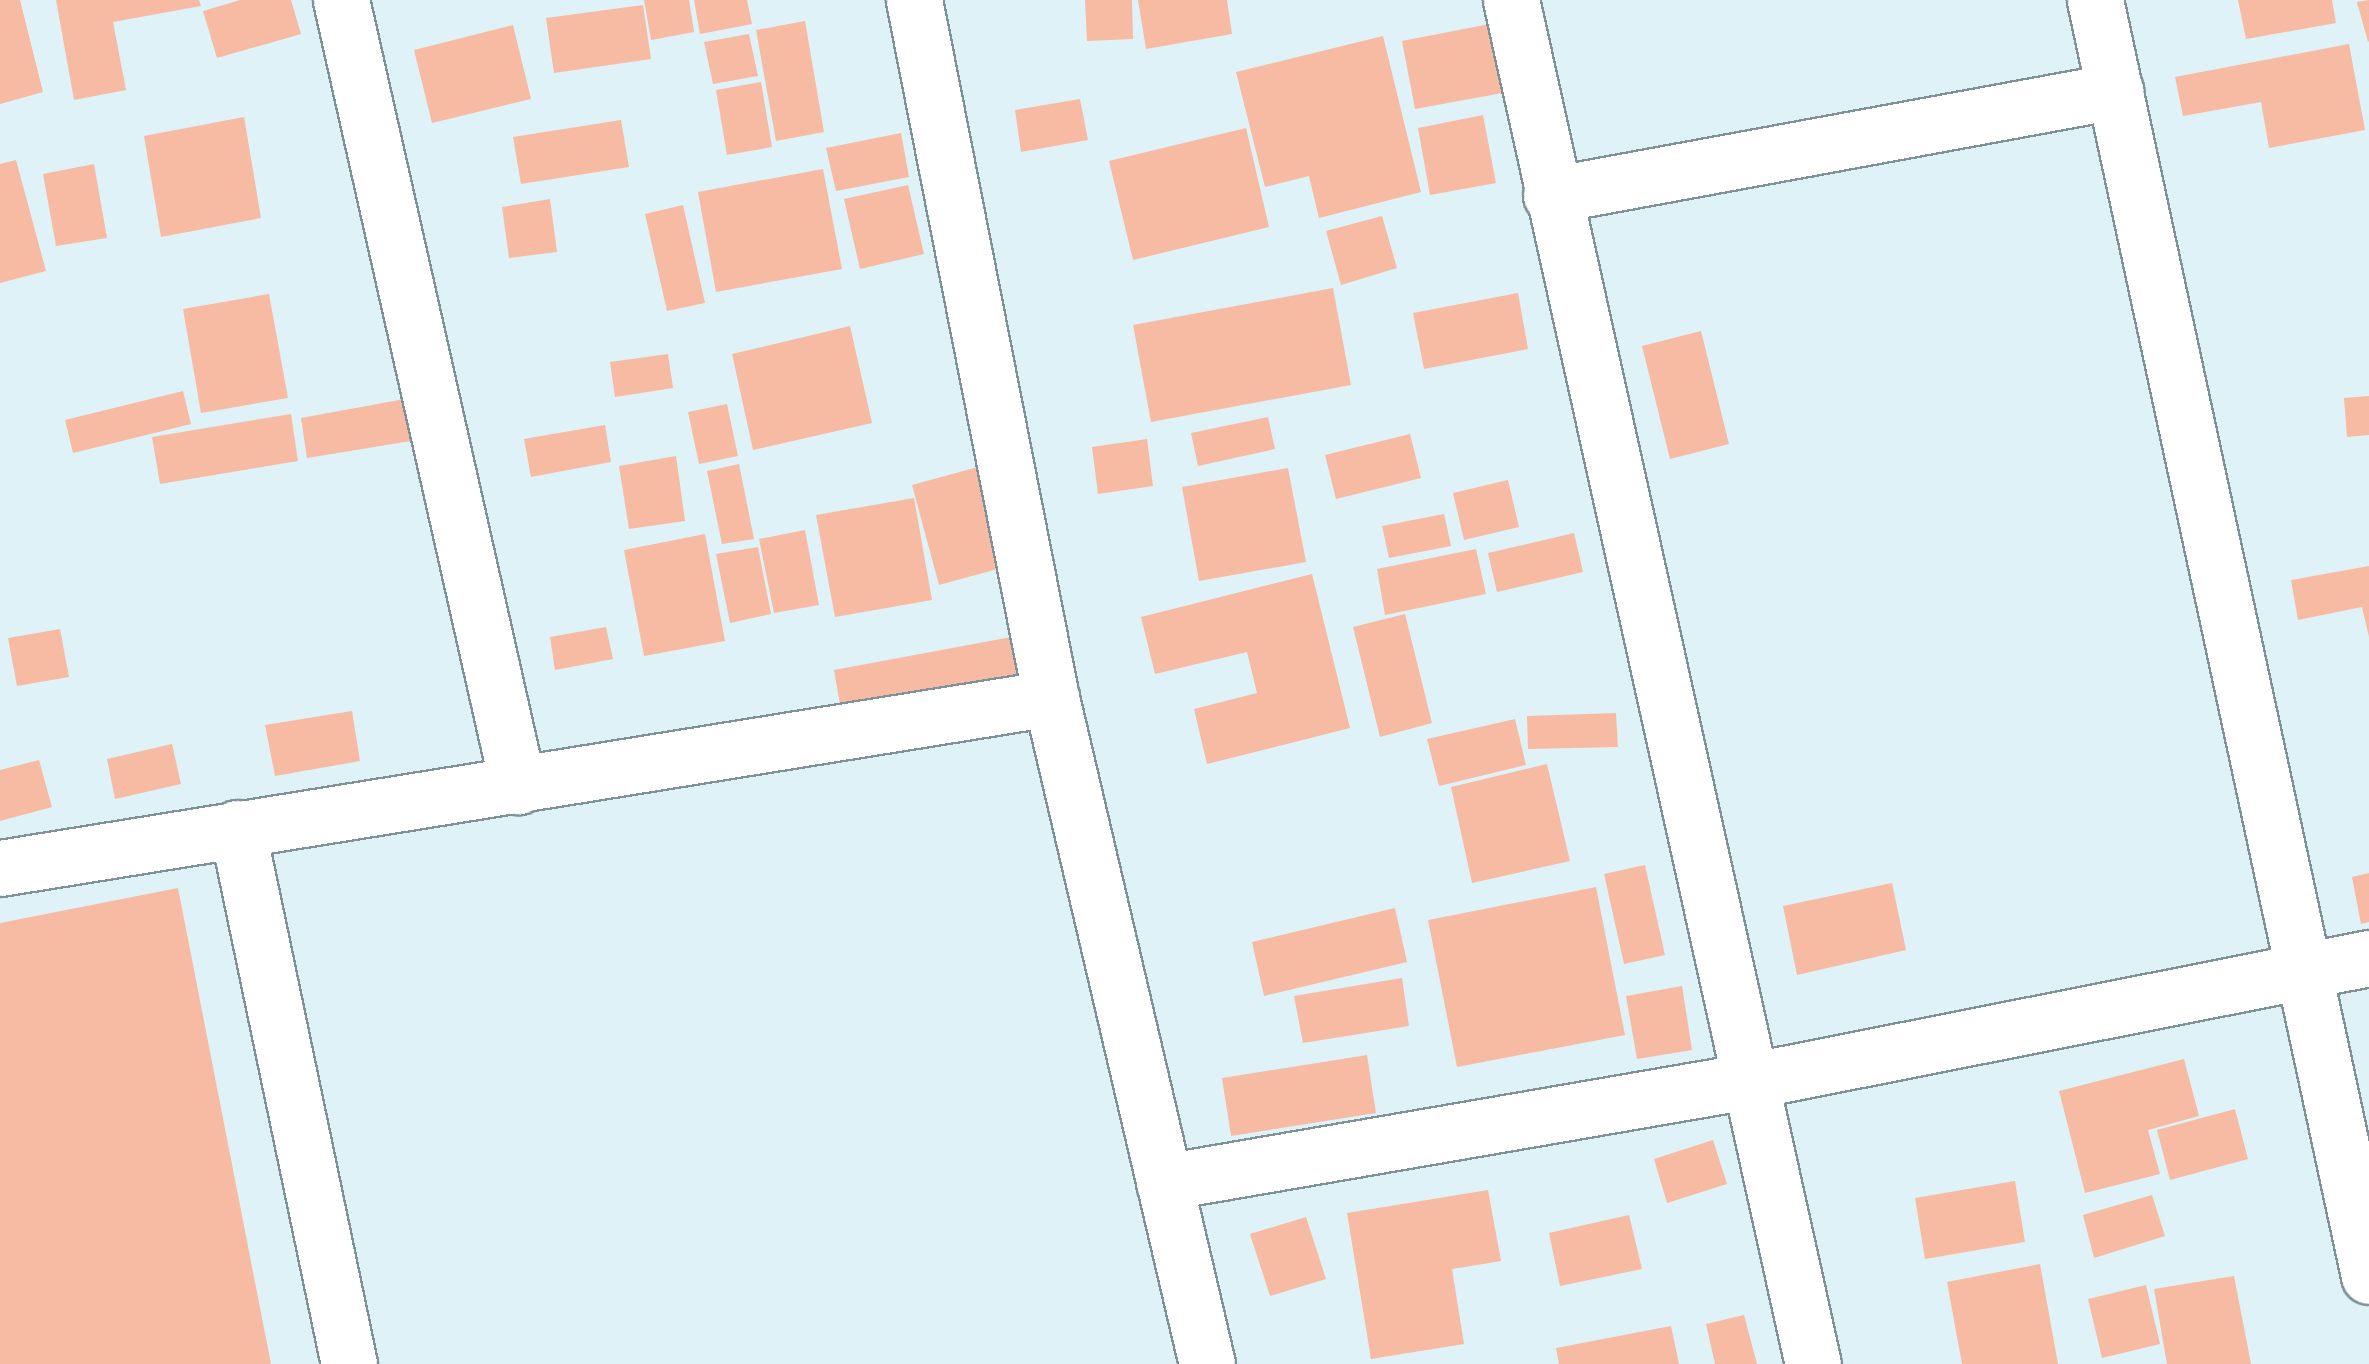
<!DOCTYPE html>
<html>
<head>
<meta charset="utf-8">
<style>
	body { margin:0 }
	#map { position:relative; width:2369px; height:1364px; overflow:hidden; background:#dff2f8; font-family:Signika,sans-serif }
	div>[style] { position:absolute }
	.building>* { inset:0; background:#f6bba2 }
	.roads { filter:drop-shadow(2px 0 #809297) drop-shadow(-2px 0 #809297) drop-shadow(0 2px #809297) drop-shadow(0 -2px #809297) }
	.minor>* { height:55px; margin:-27.5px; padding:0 27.5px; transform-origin:27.5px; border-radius:27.5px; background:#fff }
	span { translate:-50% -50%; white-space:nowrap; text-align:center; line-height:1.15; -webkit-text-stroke:8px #f8fcfd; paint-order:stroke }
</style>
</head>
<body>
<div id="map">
	<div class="building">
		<div style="clip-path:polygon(0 0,20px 0,43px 92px,0 104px)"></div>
		<div style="clip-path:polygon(56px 0,199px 0,201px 6px,113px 22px,126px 90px,74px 100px)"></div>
		<div style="clip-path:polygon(240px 0,291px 0,301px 34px,217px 58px,203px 11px)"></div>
		<div style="clip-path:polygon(644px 0,689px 0,694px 32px,651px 40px)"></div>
		<div style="clip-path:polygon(694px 0,747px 0,752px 24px,700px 34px)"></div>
		<div style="clip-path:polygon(1085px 0,1132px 0,1133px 39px,1087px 41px)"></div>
		<div style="clip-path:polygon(1138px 0,1227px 0,1232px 34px,1146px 49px)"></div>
		<div style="clip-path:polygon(2238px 0,2332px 0,2336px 23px,2246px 39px)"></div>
		<div style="clip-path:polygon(2369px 0,2369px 41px,2368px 42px,2357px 2px)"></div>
		<div style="clip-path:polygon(643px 5px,651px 59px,554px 73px,546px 18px)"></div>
		<div style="clip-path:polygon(805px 21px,824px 132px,776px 141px,756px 30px)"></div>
		<div style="clip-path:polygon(1505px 21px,1519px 90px,1415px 109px,1402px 41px)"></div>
		<div style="clip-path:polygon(513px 25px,531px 99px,432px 123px,414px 50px)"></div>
		<div style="clip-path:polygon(749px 34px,758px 76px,713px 84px,704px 42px)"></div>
		<div style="clip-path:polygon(1383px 36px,1421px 192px,1319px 218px,1309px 176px,1265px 187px,1236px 72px)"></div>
		<div style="clip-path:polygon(2349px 44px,2365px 130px,2269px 148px,2261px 102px,2183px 116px,2175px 77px)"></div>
		<div style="clip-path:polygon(761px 82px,772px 147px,727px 155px,716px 90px)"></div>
		<div style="clip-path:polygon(1080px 99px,1088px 140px,1021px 152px,1015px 110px)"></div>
		<div style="clip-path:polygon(1483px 115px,1496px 183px,1430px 195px,1418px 128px)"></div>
		<div style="clip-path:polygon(244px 117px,261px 218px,161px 237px,144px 136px)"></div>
		<div style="clip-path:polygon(621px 120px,629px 167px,521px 184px,513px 137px)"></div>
		<div style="clip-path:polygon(1246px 128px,1269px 227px,1133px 260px,1109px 161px)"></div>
		<div style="clip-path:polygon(901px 133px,909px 177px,836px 191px,826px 148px)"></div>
		<div style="clip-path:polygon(16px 160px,46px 271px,0 283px,0 164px)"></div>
		<div style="clip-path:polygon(94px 164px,107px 238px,56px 246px,43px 174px)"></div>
		<div style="clip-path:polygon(823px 169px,842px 269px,716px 292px,698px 192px)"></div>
		<div style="clip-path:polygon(908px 185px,924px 254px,860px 269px,844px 199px)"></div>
		<div style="clip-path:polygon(550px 199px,557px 252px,509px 258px,502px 207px)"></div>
		<div style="clip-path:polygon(683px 205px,705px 303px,667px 311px,645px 214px)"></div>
		<div style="clip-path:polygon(1382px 216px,1397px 268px,1341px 285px,1326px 231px)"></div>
		<div style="clip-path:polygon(1333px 288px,1351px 385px,1151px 422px,1133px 325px)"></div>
		<div style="clip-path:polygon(1518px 293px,1528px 349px,1424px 369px,1413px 313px)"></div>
		<div style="clip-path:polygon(269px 294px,288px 398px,201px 413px,183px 309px)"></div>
		<div style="clip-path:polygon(850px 326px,872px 423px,753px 450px,732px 354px)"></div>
		<div style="clip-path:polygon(1701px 331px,1729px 444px,1670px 459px,1642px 346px)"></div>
		<div style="clip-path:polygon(668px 354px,673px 388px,615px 397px,610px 362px)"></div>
		<div style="clip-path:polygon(183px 391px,191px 424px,73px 453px,65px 420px)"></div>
		<div style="clip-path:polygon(2369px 396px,2369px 435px,2347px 437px,2344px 398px)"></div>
		<div style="clip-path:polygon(410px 398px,417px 440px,307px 458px,301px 418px)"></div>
		<div style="clip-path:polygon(727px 404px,738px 456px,699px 464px,688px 412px)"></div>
		<div style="clip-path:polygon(291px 414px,298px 461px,160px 484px,152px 437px)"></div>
		<div style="clip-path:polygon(1268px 417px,1275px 449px,1198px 466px,1191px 433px)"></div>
		<div style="clip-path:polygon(605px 425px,611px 462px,531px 477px,524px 439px)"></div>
		<div style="clip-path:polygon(1410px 434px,1421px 478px,1336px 499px,1325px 455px)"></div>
		<div style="clip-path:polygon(1147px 439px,1153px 486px,1098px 494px,1092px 447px)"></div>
		<div style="clip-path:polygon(676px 456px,685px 521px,629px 529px,619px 466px)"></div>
		<div style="clip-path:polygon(739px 464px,754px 539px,722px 544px,707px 471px)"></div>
		<div style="clip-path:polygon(978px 467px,1005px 567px,939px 585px,912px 485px)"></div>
		<div style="clip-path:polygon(1288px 468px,1306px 562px,1199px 581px,1182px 487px)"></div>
		<div style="clip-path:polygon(1508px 480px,1519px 527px,1464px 540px,1453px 493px)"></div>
		<div style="clip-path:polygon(914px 498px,932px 600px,835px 617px,816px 515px)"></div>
		<div style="clip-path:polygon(1444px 514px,1451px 546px,1389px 558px,1382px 526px)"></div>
		<div style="clip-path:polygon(805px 530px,819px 605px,774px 613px,759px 539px)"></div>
		<div style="clip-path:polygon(1574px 533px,1583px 572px,1497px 592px,1488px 553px)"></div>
		<div style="clip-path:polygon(705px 534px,725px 641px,644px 656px,624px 550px)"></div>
		<div style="clip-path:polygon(758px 547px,771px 614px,730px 623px,716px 554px)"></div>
		<div style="clip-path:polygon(1476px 549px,1486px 594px,1385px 615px,1377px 569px)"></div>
		<div style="clip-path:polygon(2369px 566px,2369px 637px,2362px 607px,2298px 620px,2291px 580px)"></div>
		<div style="clip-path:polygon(1312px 574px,1350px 728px,1207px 764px,1194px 709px,1257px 693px,1247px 652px,1155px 674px,1141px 617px)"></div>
		<div style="clip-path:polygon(1405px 614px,1432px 723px,1380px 737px,1353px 627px)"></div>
		<div style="clip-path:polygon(606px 627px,613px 659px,555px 670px,550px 637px)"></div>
		<div style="clip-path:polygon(60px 629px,69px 677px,17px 686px,8px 638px)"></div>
		<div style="clip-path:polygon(1027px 634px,1037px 686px,843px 722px,834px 670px)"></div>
		<div style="clip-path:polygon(352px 711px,360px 761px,275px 776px,265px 725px)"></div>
		<div style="clip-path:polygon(1616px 713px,1618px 747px,1528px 749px,1527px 716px)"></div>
		<div style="clip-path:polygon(1515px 719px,1526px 765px,1439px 786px,1427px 739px)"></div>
		<div style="clip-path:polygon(172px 744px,181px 784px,115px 799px,107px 759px)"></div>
		<div style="clip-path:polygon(39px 760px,52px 807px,0 821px,0 770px)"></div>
		<div style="clip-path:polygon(1547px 764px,1570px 861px,1472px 883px,1451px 787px)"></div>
		<div style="clip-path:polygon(1645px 865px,1665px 955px,1624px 964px,1604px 874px)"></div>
		<div style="clip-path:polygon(2369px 873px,2369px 922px,2361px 924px,2352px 877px)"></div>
		<div style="clip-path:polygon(1892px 883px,1906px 950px,1797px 975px,1783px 906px)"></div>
		<div style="clip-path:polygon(1596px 887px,1625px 1035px,1457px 1067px,1428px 920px)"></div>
		<div style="clip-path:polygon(178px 888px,271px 1364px,0 1364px,0 923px)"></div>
		<div style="clip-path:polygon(1395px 908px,1407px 962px,1264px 996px,1252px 942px)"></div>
		<div style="clip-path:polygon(1402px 978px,1409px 1026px,1303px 1043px,1294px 996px)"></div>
		<div style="clip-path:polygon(1682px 986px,1692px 1050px,1637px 1059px,1626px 996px)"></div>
		<div style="clip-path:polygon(1367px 1055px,1376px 1113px,1231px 1136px,1222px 1078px)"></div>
		<div style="clip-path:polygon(2184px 1059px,2199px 1116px,2148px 1130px,2160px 1174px,2085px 1193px,2059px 1091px)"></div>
		<div style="clip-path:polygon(2235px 1109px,2248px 1159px,2170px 1180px,2157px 1130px)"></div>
		<div style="clip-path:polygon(1713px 1140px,1727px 1184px,1667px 1203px,1654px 1159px)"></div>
		<div style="clip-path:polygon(2015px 1181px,2025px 1242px,1925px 1259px,1915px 1198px)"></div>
		<div style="clip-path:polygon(1488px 1190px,1501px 1261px,1452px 1269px,1464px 1344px,1371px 1359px,1347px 1213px)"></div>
		<div style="clip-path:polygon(2152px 1195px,2165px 1236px,2094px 1258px,2083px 1215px)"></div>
		<div style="clip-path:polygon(1629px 1215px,1642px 1269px,1560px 1286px,1549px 1233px)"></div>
		<div style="clip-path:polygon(1306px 1217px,1326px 1279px,1270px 1296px,1250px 1234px)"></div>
		<div style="clip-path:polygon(2040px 1264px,2058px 1364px,1962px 1364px,1947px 1282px)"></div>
		<div style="clip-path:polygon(2234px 1276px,2251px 1364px,2167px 1364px,2154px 1289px)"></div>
		<div style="clip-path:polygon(2146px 1285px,2160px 1344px,2102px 1358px,2088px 1299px)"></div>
		<div style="clip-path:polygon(1744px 1315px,1757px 1364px,1715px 1364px,1706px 1324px)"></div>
		<div style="clip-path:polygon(1671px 1326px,1679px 1364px,1559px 1364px,1556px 1348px)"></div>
	</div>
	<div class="roads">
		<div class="minor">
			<div style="left:341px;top:0;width:806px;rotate:77.31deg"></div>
			<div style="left:914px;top:0;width:711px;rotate:78.9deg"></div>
			<div style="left:1051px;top:698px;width:684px;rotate:76.82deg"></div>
			<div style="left:1511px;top:0;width:1397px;rotate:77.52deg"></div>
			<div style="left:2095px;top:0;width:1305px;rotate:77.88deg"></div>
			<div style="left:1551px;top:195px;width:574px;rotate:-10.45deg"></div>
			<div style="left:237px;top:828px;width:548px;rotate:78.2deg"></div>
			<div style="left:0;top:868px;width:1065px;rotate:-9.19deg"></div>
			<div style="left:1164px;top:1182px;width:599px;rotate:-9.81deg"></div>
			<div style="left:1754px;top:1080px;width:627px;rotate:-11.22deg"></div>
		</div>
	</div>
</div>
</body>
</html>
